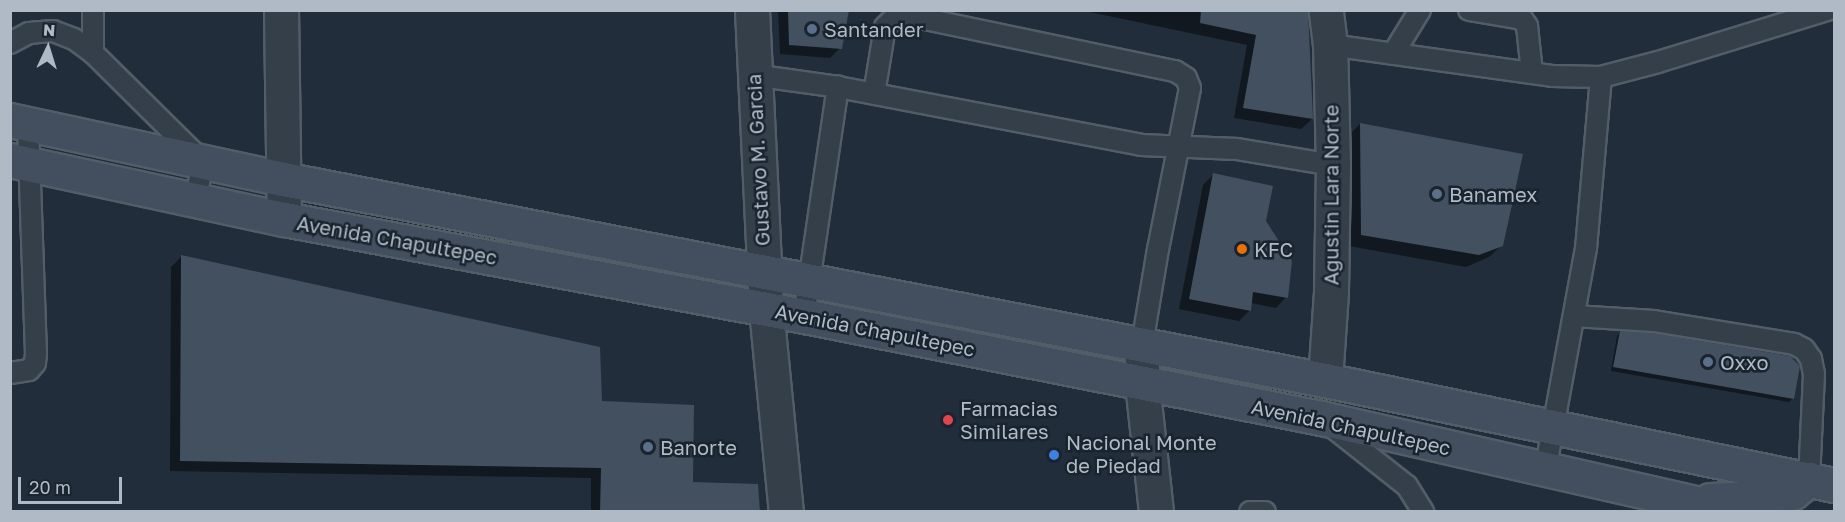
<!DOCTYPE html>
<html>
<head>
<meta charset="utf-8">
<style>
	body { margin:0 }
	#map { position:relative; width:1845px; height:522px; overflow:hidden; background:#212d3a; font-family:"Golos Text",sans-serif }
	div>[style] { position:absolute }
	.shadow>* { inset:0; background:#0007 }
	.building>* { inset:0; background:#42505f }
	.roads { filter:drop-shadow(2px 0 #535d68) drop-shadow(-2px 0 #535d68) drop-shadow(0 2px #535d68) drop-shadow(0 -2px #535d68) }
	.lane>* { height:20px; margin:-10px; padding:0 10px; transform-origin:10px; border-radius:10px; background:#353f4a }
	.street>* { height:33px; margin:-16.5px; padding:0 16.5px; transform-origin:16.5px; border-radius:16.5px; background:#353f4a }
	.secondary>* { height:33px; margin:-16.5px; padding:0 16.5px; transform-origin:16.5px; border-radius:16.5px; background:#434e5e }
	.dots>* { width:16px; height:16px; translate:-50% -50%; box-sizing:border-box; border:3px solid #1a242f; border-radius:50% }
	span { translate:-50% -50%; white-space:nowrap; text-align:center; line-height:1.15; -webkit-text-stroke:5px #1a242f; paint-order:stroke }
	.poi-label { font-size:20px; color:#b0bac7 }
	.left { translate:0 -50%; text-align:left }
	.street-label { font-size:20px; color:#b0bac7 }
	.frame { position:absolute; inset:0; border:12px solid #b0bac7; pointer-events:none }
	.north { position:absolute; left:18px; top:18px; width:60px; height:60px; -webkit-text-stroke:4px #1a242f; paint-order:stroke; rotate:4deg; font-size:16px; font-weight:700; line-height:24px; text-align:center; color:#b0bac7 }
	.north::after { content:''; display:block; margin:auto; width:21px; height:27px; background:#b0bac7; clip-path:polygon(50% 0,100% 100%,50% 72%,0 100%) }
	.scale { position:absolute; left:18px; top:477px; width:104px; height:27px; box-sizing:border-box; border:3px solid #b0bac7; border-top:0; padding-left:8px; font-size:18px; line-height:21px; white-space:nowrap; color:#b0bac7; -webkit-text-stroke:4px #1a242f; paint-order:stroke }
</style>
</head>
<body>
<div id="map">
	<div class="shadow">
		<div style="clip-path:polygon(778px 10px,847px 10px,840px 48px,830px 58px,780px 54px)"></div>
		<div style="clip-path:polygon(1080px 10px,1307px 10px,1312px 119px,1301px 129px,1234px 118px,1247px 45px)"></div>
		<div style="clip-path:polygon(1360px 124px,1502px 245px,1489px 257px,1466px 267px,1349px 246px,1348px 136px)"></div>
		<div style="clip-path:polygon(1213px 175px,1265px 221px,1286px 297px,1276px 308px,1251px 303px,1250px 310px,1239px 321px,1179px 309px,1203px 185px)"></div>
		<div style="clip-path:polygon(181px 257px,600px 403px,691px 484px,759px 512px,591px 512px,591px 478px,170px 471px,171px 267px)"></div>
		<div style="clip-path:polygon(1621px 332px,1793px 398px,1789px 402px,1611px 371px,1617px 336px)"></div>
	</div>
	<div class="building">
		<div style="clip-path:polygon(788px 10px,849px 10px,842px 49px,789px 45px)"></div>
		<div style="clip-path:polygon(1201px 10px,1308px 10px,1313px 119px,1243px 108px,1256px 35px,1200px 23px)"></div>
		<div style="clip-path:polygon(1360px 123px,1523px 154px,1503px 246px,1479px 255px,1361px 235px)"></div>
		<div style="clip-path:polygon(1213px 173px,1273px 186px,1266px 221px,1292px 261px,1288px 298px,1253px 292px,1251px 311px,1189px 299px)"></div>
		<div style="clip-path:polygon(181px 255px,600px 347px,602px 401px,694px 405px,693px 482px,758px 484px,760px 512px,600px 512px,601px 468px,180px 461px)"></div>
		<div style="clip-path:polygon(1620px 331px,1653px 333px,1790px 356px,1800px 366px,1794px 399px,1613px 367px)"></div>
	</div>
	<div class="roads">
		<div class="lane">
			<div style="left:93px;top:10px;width:43px;rotate:90deg"></div>
			<div style="left:1469px;top:10px;width:54px;rotate:9.6deg"></div>
			<div style="left:1522px;top:19px;width:9px;rotate:54deg"></div>
			<div style="left:1527px;top:26px;width:47px;rotate:83.9deg"></div>
			<div style="left:10px;top:43px;width:21px;rotate:-28deg"></div>
			<div style="left:29px;top:33px;width:24px;rotate:-5deg"></div>
			<div style="left:53px;top:31px;width:22px;rotate:21deg"></div>
			<div style="left:74px;top:39px;width:24px;rotate:36deg"></div>
			<div style="left:93px;top:53px;width:155px;rotate:44.7deg"></div>
			<div style="left:203px;top:162px;width:38px;rotate:101deg"></div>
			<div style="left:1330px;top:45px;width:224px;rotate:7.9deg"></div>
			<div style="left:1552px;top:76px;width:49px;rotate:1.2deg"></div>
			<div style="left:1601px;top:77px;width:172px;rotate:95deg"></div>
			<div style="left:1586px;top:248px;width:227px;rotate:100.4deg"></div>
			<div style="left:1393px;top:54px;width:52px;rotate:-58.5deg"></div>
			<div style="left:753px;top:75px;width:86px;rotate:8deg"></div>
			<div style="left:838px;top:87px;width:309px;rotate:10.8deg"></div>
			<div style="left:1141px;top:145px;width:96px;rotate:2.4deg"></div>
			<div style="left:1237px;top:149px;width:97px;rotate:9.5deg"></div>
			<div style="left:1601px;top:77px;width:59px;rotate:-14.7deg"></div>
			<div style="left:1658px;top:62px;width:177px;rotate:-17.1deg"></div>
			<div style="left:874px;top:94px;width:68px;rotate:-80.7deg"></div>
			<div style="left:885px;top:27px;width:17px;rotate:-45deg"></div>
			<div style="left:897px;top:15px;width:9px"></div>
			<div style="left:906px;top:15px;width:275px;rotate:11.8deg"></div>
			<div style="left:1175px;top:71px;width:13px;rotate:32deg"></div>
			<div style="left:1186px;top:78px;width:11px;rotate:68deg"></div>
			<div style="left:1190px;top:88px;width:164px;rotate:101.2deg"></div>
			<div style="left:1158px;top:249px;width:97px;rotate:99.5deg"></div>
			<div style="left:804px;top:316px;width:232px;rotate:-81.6deg"></div>
			<div style="left:1574px;top:316px;width:80px;rotate:3.6deg"></div>
			<div style="left:1654px;top:321px;width:142px;rotate:9.3deg"></div>
			<div style="left:1794px;top:344px;width:11px;rotate:27deg"></div>
			<div style="left:1804px;top:349px;width:12px;rotate:55deg"></div>
			<div style="left:1811px;top:359px;width:15px;rotate:79deg"></div>
			<div style="left:1814px;top:374px;width:105px;rotate:92.7deg"></div>
			<div style="left:10px;top:373px;width:19px;rotate:-9deg"></div>
			<div style="left:29px;top:370px;width:9px;rotate:-49deg"></div>
			<div style="left:35px;top:363px;width:9px;rotate:-84deg"></div>
			<div style="left:36px;top:354px;width:230px;rotate:-92deg"></div>
			<div style="left:1331px;top:426px;width:97px;rotate:38.3deg"></div>
			<div style="left:1407px;top:486px;width:31px;rotate:58deg"></div>
			<div style="left:1250px;top:512px;width:15px"></div>
		</div>
		<div class="street">
			<div style="left:281px;top:10px;width:209px;rotate:89.2deg"></div>
			<div style="left:752px;top:10px;width:299px;rotate:87.3deg"></div>
			<div style="left:766px;top:309px;width:204px;rotate:84.4deg"></div>
			<div style="left:1142px;top:345px;width:38px;rotate:90deg"></div>
			<div style="left:1142px;top:383px;width:130px;rotate:83.8deg"></div>
			<div style="left:1325px;top:380px;width:89px;rotate:-86.1deg"></div>
			<div style="left:1331px;top:291px;width:126px;rotate:-89.1deg"></div>
			<div style="left:1333px;top:165px;width:120px;rotate:-91.4deg"></div>
			<div style="left:1330px;top:45px;width:35px;rotate:-97deg"></div>
		</div>
		<div class="secondary">
			<div style="left:10px;top:120px;width:279px;rotate:12.2deg"></div>
			<div style="left:283px;top:179px;width:1061px;rotate:10.92deg"></div>
			<div style="left:1325px;top:380px;width:520px;rotate:11.66deg"></div>
			<div style="left:10px;top:160px;width:280px;rotate:12.2deg"></div>
			<div style="left:284px;top:219px;width:529px;rotate:10.57deg"></div>
			<div style="left:804px;top:316px;width:527px;rotate:11.16deg"></div>
			<div style="left:1321px;top:418px;width:426px;rotate:12.8deg"></div>
			<div style="left:1710px;top:500px;width:66px;rotate:-2.6deg"></div>
			<div style="left:1776px;top:497px;width:18px;rotate:-16deg"></div>
			<div style="left:1793px;top:492px;width:21px;rotate:-39deg"></div>
		</div>
	</div>
	<div class="dots">
		<div style="left:812px;top:29px;background:#5c6f8a"></div>
		<div style="left:1437px;top:194px;background:#5c6f8a"></div>
		<div style="left:1242px;top:249px;background:#e8710a"></div>
		<div style="left:1708px;top:362px;background:#5c6f8a"></div>
		<div style="left:948px;top:420px;background:#e0444e"></div>
		<div style="left:648px;top:447px;background:#5c6f8a"></div>
		<div style="left:1054px;top:455px;background:#3f7fe0"></div>
	</div>
	<div class="poi-label">
		<span class="left" style="left:824px;top:29px">Santander</span>
		<span class="left" style="left:1449px;top:194px">Banamex</span>
		<span class="left" style="left:1254px;top:249px">KFC</span>
		<span class="left" style="left:1720px;top:362px">Oxxo</span>
		<span class="left" style="left:960px;top:420px">Farmacias<br>Similares</span>
		<span class="left" style="left:1066px;top:454px">Nacional Monte<br>de Piedad</span>
		<span class="left" style="left:660px;top:447px">Banorte</span>
	</div>
	<div class="street-label">
		<span style="left:758px;top:160px;rotate:-93deg">Gustavo M. Garcia</span>
		<span style="left:1331px;top:195px;rotate:-90deg">Agustin Lara Norte</span>
		<span style="left:397px;top:240px;rotate:10deg">Avenida Chapultepec</span>
		<span style="left:875px;top:330px;rotate:11deg">Avenida Chapultepec</span>
		<span style="left:1351px;top:427px;rotate:12deg">Avenida Chapultepec</span>
	</div>
	<div class="frame"></div>
	<div class="north">N</div>
	<div class="scale">20 m</div>
</div>
</body>
</html>
